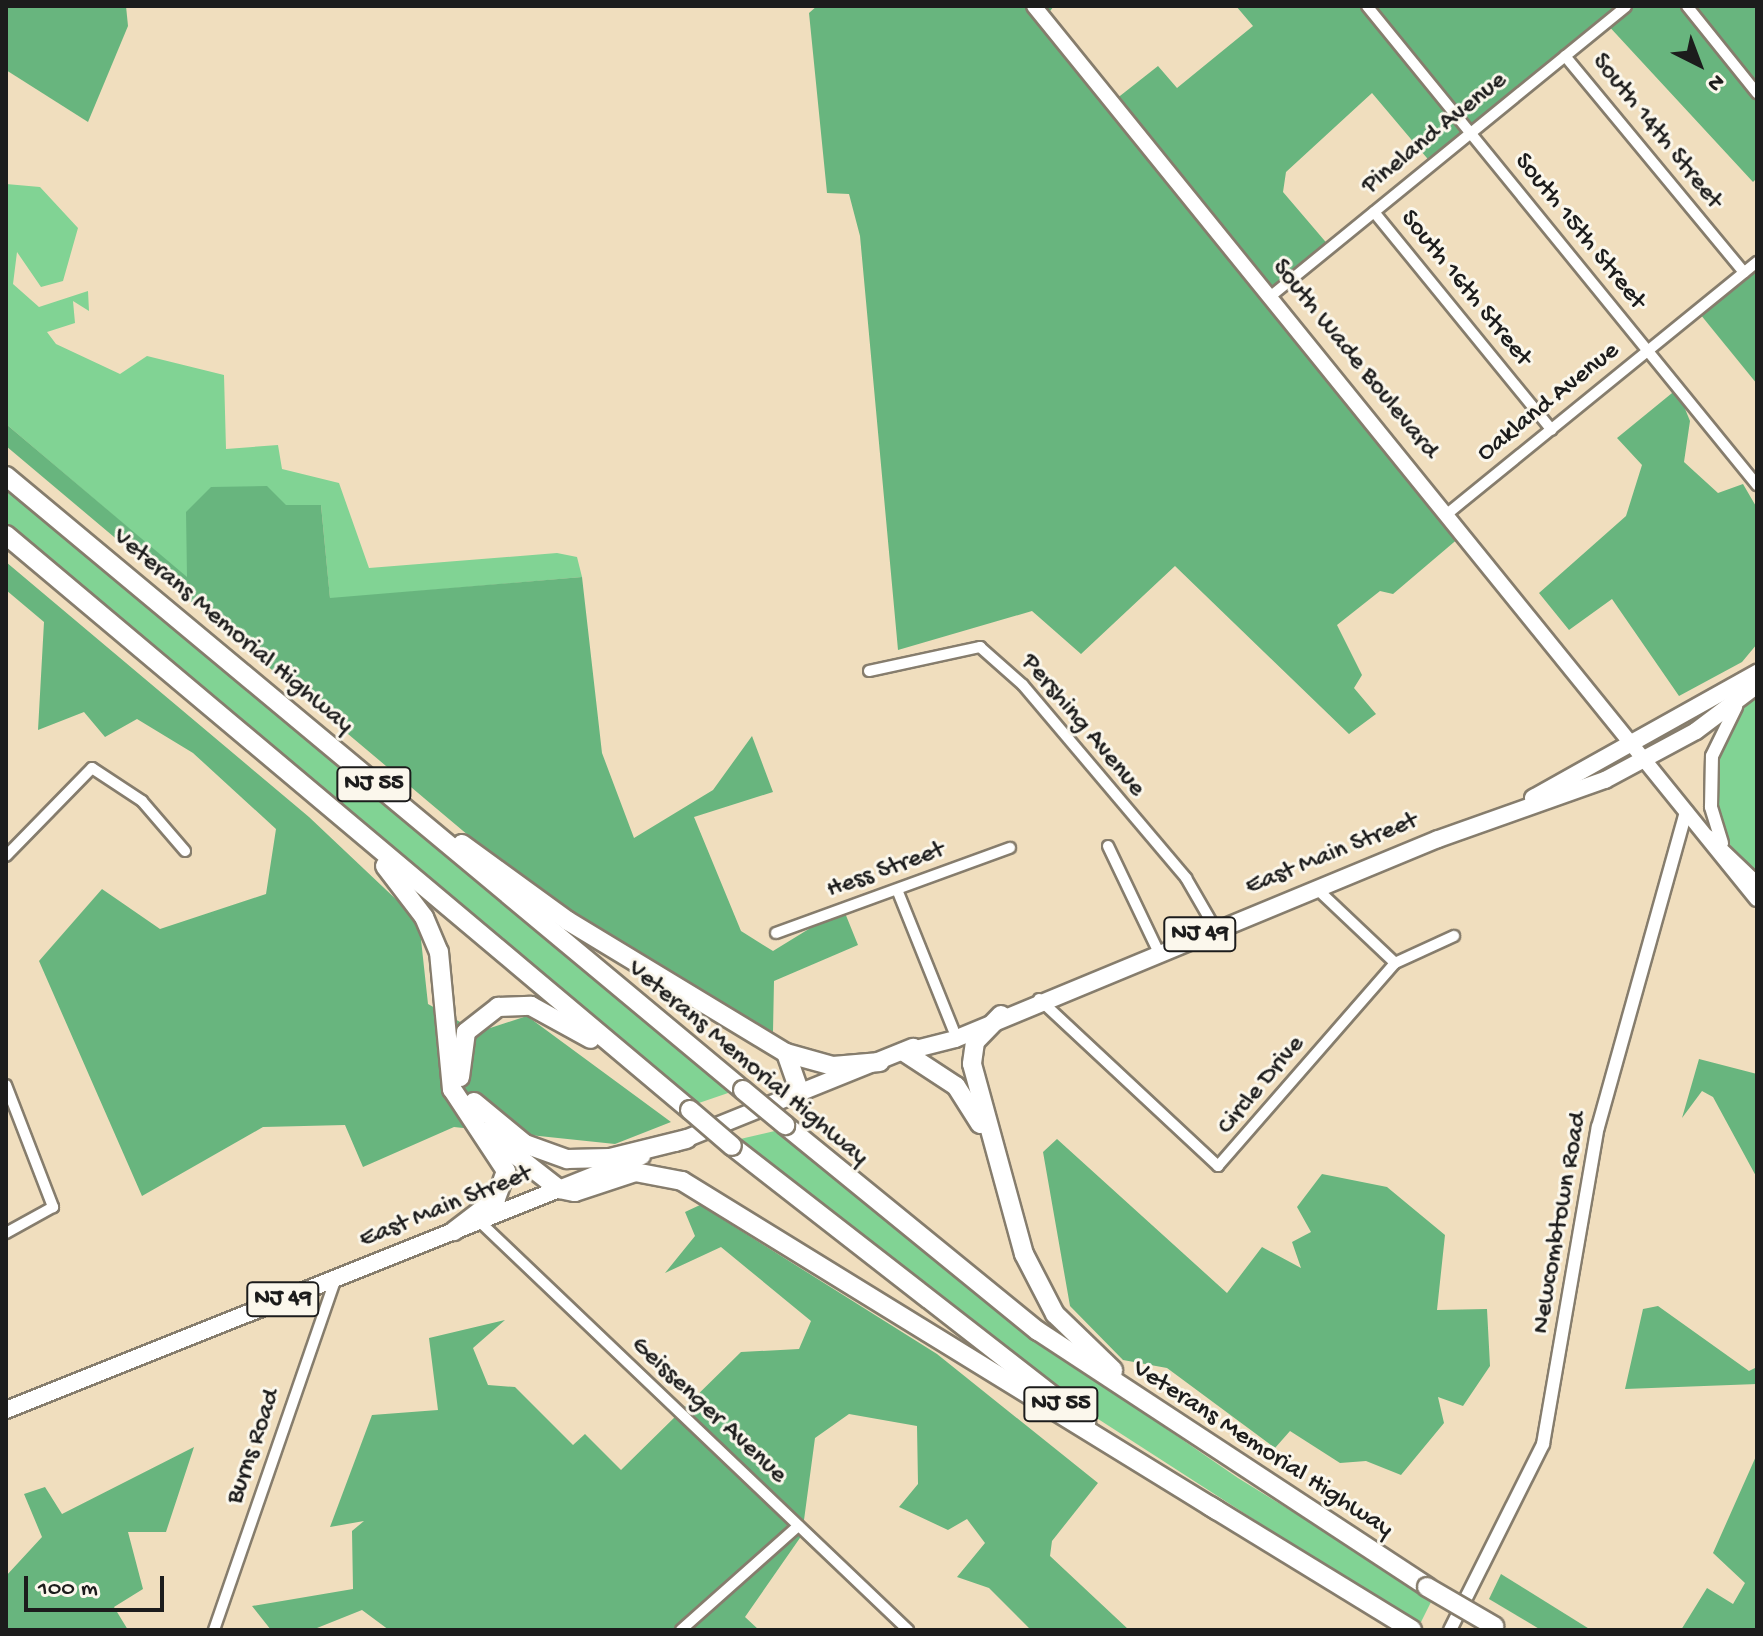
<!DOCTYPE html>
<html>
<head>
<meta charset="utf-8">
<style>
	body { margin:0 }
	#map { position:relative; width:1763px; height:1636px; overflow:hidden; background:#f0debe; font-family:"Gochi Hand",sans-serif }
	div>[style] { position:absolute }
	.green>* { inset:0; background:#81d394 }
	.forest>* { inset:0; background:#68b57e }
	.roads { filter:drop-shadow(2px 0 #867d6d) drop-shadow(-2px 0 #867d6d) drop-shadow(0 2px #867d6d) drop-shadow(0 -2px #867d6d) }
	.minor>* { height:10px; margin:-5px; padding:0 5px; transform-origin:5px; border-radius:5px; background:#fff }
	.tertiary>* { height:12px; margin:-6px; padding:0 6px; transform-origin:6px; border-radius:6px; background:#fff }
	.secondary>* { height:14px; margin:-7px; padding:0 7px; transform-origin:7px; border-radius:7px; background:#fff }
	.primary>* { height:16px; margin:-8px; padding:0 8px; transform-origin:8px; border-radius:8px; background:#fff }
	.trunk>* { height:16px; margin:-8px; padding:0 8px; transform-origin:8px; border-radius:8px; background:#fff }
	.motorway>* { height:18px; margin:-9px; padding:0 9px; transform-origin:9px; border-radius:9px; background:#fff }
	.bridges { filter:drop-shadow(2px 0 #867d6d) drop-shadow(-2px 0 #867d6d) drop-shadow(0 2px #867d6d) drop-shadow(0 -2px #867d6d) }
	.motorway-bridge>* { height:18px; margin:-9px; padding:0 9px; transform-origin:9px; border-radius:9px; background:#fff }
	span { translate:-50% -50%; white-space:nowrap; text-align:center; line-height:1.15; -webkit-text-stroke:6px #fbf7ec; paint-order:stroke }
	.shield-label span { padding:2px 6px; background:#fbf7ec; border:2px solid; border-radius:6px; -webkit-text-stroke-width:0 }
	.shield-label { font-size:24px; color:#1c1c1c; font-weight:700 }
	.street-label { font-size:26px; color:#1c1c1c }
	.frame { position:absolute; inset:0; border:8px solid #1c1c1c; pointer-events:none }
	.north { position:absolute; left:1659px; top:24px; width:80px; height:80px; -webkit-text-stroke:6px #fbf7ec; paint-order:stroke; rotate:138deg; font-size:22px; font-weight:700; line-height:32px; text-align:center; color:#1c1c1c }
	.north::after { content:''; display:block; margin:auto; width:28px; height:36px; background:#1c1c1c; clip-path:polygon(50% 0,100% 100%,50% 72%,0 100%) }
	.scale { position:absolute; left:24px; top:1576px; width:140px; height:36px; box-sizing:border-box; border:4px solid #1c1c1c; border-top:0; padding-left:10px; font-size:24px; line-height:28px; white-space:nowrap; color:#1c1c1c; -webkit-text-stroke:6px #fbf7ec; paint-order:stroke }
</style>
</head>
<body>
<div id="map">
	<div class="green">
		<div style="clip-path:polygon(6px 184px,40px 187px,78px 228px,63px 281px,41px 287px,17px 252px,13px 284px,39px 307px,88px 291px,89px 311px,73px 301px,75px 323px,47px 332px,56px 344px,120px 374px,147px 356px,224px 375px,226px 449px,278px 445px,282px 469px,339px 483px,369px 568px,557px 553px,577px 557px,582px 577px,330px 599px,321px 505px,187px 578px,6px 424px)"></div>
		<div style="clip-path:polygon(6px 484px,276px 709px,731px 1092px,693px 1105px,6px 528px)"></div>
		<div style="clip-path:polygon(1757px 685px,1757px 884px,1714px 821px,1717px 734px)"></div>
		<div style="clip-path:polygon(779px 1130px,1033px 1337px,1238px 1478px,1433px 1598px,1419px 1626px,1064px 1397px,736px 1140px)"></div>
	</div>
	<div class="forest">
		<div style="clip-path:polygon(6px 6px,126px 6px,128px 26px,88px 122px,6px 70px)"></div>
		<div style="clip-path:polygon(817px 6px,1054px 6px,1043px 20px,1111px 103px,1158px 66px,1177px 88px,1253px 26px,1236px 6px,1757px 6px,1757px 178px,1753px 182px,1605px 22px,1432px 164px,1372px 93px,1286px 172px,1283px 192px,1330px 247px,1270px 299px,1460px 537px,1393px 594px,1380px 591px,1337px 625px,1362px 675px,1354px 688px,1376px 714px,1349px 734px,1175px 566px,1081px 654px,1032px 611px,898px 650px,860px 236px,849px 194px,827px 193px,809px 13px)"></div>
		<div style="clip-path:polygon(1757px 259px,1757px 384px,1696px 309px)"></div>
		<div style="clip-path:polygon(1677px 389px,1690px 421px,1684px 462px,1718px 493px,1743px 484px,1757px 508px,1757px 644px,1742px 662px,1679px 696px,1612px 599px,1569px 630px,1539px 593px,1626px 516px,1642px 465px,1617px 438px)"></div>
		<div style="clip-path:polygon(6px 424px,187px 577px,186px 512px,211px 487px,267px 486px,286px 505px,321px 505px,330px 598px,582px 577px,602px 753px,634px 838px,713px 790px,752px 736px,773px 792px,694px 817px,741px 931px,773px 951px,843px 908px,858px 945px,774px 981px,773px 1032px,557px 910px,6px 446px)"></div>
		<div style="clip-path:polygon(6px 562px,309px 817px,419px 921px,428px 1004px,478px 1032px,527px 1016px,671px 1122px,615px 1144px,454px 1127px,363px 1167px,345px 1125px,263px 1127px,142px 1196px,39px 961px,102px 889px,160px 929px,266px 894px,276px 829px,193px 753px,137px 719px,105px 737px,84px 712px,38px 730px,44px 622px,6px 590px)"></div>
		<div style="clip-path:polygon(1699px 1059px,1757px 1074px,1757px 1178px,1713px 1097px,1702px 1091px,1682px 1118px)"></div>
		<div style="clip-path:polygon(1057px 1139px,1227px 1293px,1262px 1247px,1301px 1268px,1292px 1242px,1311px 1232px,1297px 1207px,1322px 1174px,1387px 1187px,1445px 1235px,1437px 1310px,1487px 1309px,1490px 1366px,1463px 1406px,1438px 1397px,1444px 1423px,1401px 1475px,1366px 1461px,1340px 1463px,1290px 1431px,1275px 1448px,1167px 1368px,1123px 1360px,1070px 1306px,1043px 1152px)"></div>
		<div style="clip-path:polygon(700px 1205px,937px 1354px,1098px 1483px,1052px 1541px,1050px 1556px,1129px 1630px,1031px 1630px,989px 1588px,957px 1577px,985px 1543px,967px 1519px,948px 1530px,899px 1507px,918px 1484px,917px 1426px,849px 1414px,815px 1438px,802px 1535px,745px 1617px,759px 1630px,389px 1630px,362px 1610px,312px 1630px,271px 1630px,252px 1606px,353px 1589px,352px 1531px,364px 1521px,330px 1527px,372px 1415px,438px 1410px,429px 1338px,505px 1320px,473px 1348px,488px 1385px,515px 1387px,573px 1445px,585px 1434px,621px 1470px,741px 1352px,799px 1349px,811px 1321px,721px 1247px,665px 1273px,695px 1236px,685px 1212px)"></div>
		<div style="clip-path:polygon(1658px 1306px,1749px 1371px,1757px 1367px,1757px 1384px,1625px 1389px,1643px 1309px)"></div>
		<div style="clip-path:polygon(194px 1447px,166px 1532px,128px 1532px,143px 1589px,114px 1607px,128px 1630px,6px 1630px,6px 1576px,42px 1537px,24px 1494px,45px 1487px,62px 1514px)"></div>
		<div style="clip-path:polygon(1757px 1454px,1757px 1630px,1681px 1630px,1707px 1588px,1733px 1604px,1745px 1583px,1713px 1553px)"></div>
		<div style="clip-path:polygon(1501px 1574px,1591px 1630px,1541px 1630px,1489px 1599px)"></div>
	</div>
	<div class="roads">
		<div class="minor">
			<div style="left:1367px;top:6px;width:618px;rotate:50.85deg"></div>
			<div style="left:1687px;top:6px;width:112px;rotate:51.2deg"></div>
			<div style="left:1565px;top:56px;width:281px;rotate:50.4deg"></div>
			<div style="left:1374px;top:212px;width:281px;rotate:50.8deg"></div>
			<div style="left:1271px;top:296px;width:458px;rotate:-39.2deg"></div>
			<div style="left:1447px;top:514px;width:400px;rotate:-39.1deg"></div>
			<div style="left:869px;top:671px;width:114px;rotate:-12.2deg"></div>
			<div style="left:980px;top:647px;width:57px;rotate:41.5deg"></div>
			<div style="left:1023px;top:685px;width:253px;rotate:49.8deg"></div>
			<div style="left:1186px;top:878px;width:58px;rotate:59.9deg"></div>
			<div style="left:1108px;top:846px;width:116px;rotate:64.5deg"></div>
			<div style="left:6px;top:856px;width:123px;rotate:-45.7deg"></div>
			<div style="left:92px;top:768px;width:60px;rotate:33.4deg"></div>
			<div style="left:142px;top:801px;width:66px;rotate:49.3deg"></div>
			<div style="left:1316px;top:888px;width:109px;rotate:43.5deg"></div>
			<div style="left:898px;top:892px;width:148px;rotate:68.1deg"></div>
			<div style="left:776px;top:933px;width:249px;rotate:-20deg"></div>
			<div style="left:1039px;top:999px;width:245px;rotate:43deg"></div>
			<div style="left:1218px;top:1166px;width:269px;rotate:-48.9deg"></div>
			<div style="left:1395px;top:963px;width:65px;rotate:-24.6deg"></div>
			<div style="left:6px;top:1085px;width:131px;rotate:68.9deg"></div>
			<div style="left:53px;top:1207px;width:54px;rotate:151deg"></div>
			<div style="left:479px;top:1221px;width:593px;rotate:43.63deg"></div>
			<div style="left:214px;top:1630px;width:373px;rotate:-70.9deg"></div>
			<div style="left:681px;top:1630px;width:157px;rotate:-41.6deg"></div>
		</div>
		<div class="tertiary">
			<div style="left:1722px;top:843px;width:38px;rotate:-107deg"></div>
			<div style="left:1711px;top:807px;width:51px;rotate:-88.9deg"></div>
			<div style="left:1712px;top:756px;width:55px;rotate:-63.9deg"></div>
			<div style="left:1450px;top:1630px;width:208px;rotate:-63.4deg"></div>
			<div style="left:1543px;top:1444px;width:322px;rotate:-80.2deg"></div>
			<div style="left:1598px;top:1127px;width:328px;rotate:-74.4deg"></div>
		</div>
		<div class="secondary">
			<div style="left:1034px;top:6px;width:1149px;rotate:51.01deg"></div>
			<div style="left:1708px;top:837px;width:68px;rotate:43.8deg"></div>
		</div>
		<div class="primary">
			<div style="left:6px;top:1410px;width:596px;rotate:-21.78deg"></div>
		</div>
		<div class="trunk">
			<div style="left:1533px;top:798px;width:257px;rotate:-29.2deg"></div>
			<div style="left:904px;top:1052px;width:53px;rotate:-14.3deg"></div>
			<div style="left:955px;top:1039px;width:523px;rotate:-22.49deg"></div>
			<div style="left:1438px;top:839px;width:177px;rotate:-19.5deg"></div>
			<div style="left:1605px;top:780px;width:103px;rotate:-28.3deg"></div>
			<div style="left:1696px;top:731px;width:76px;rotate:-37deg"></div>
			<div style="left:675px;top:1143px;width:257px;rotate:-22deg"></div>
			<div style="left:564px;top:1187px;width:84px;rotate:-21.7deg"></div>
		</div>
		<div class="motorway">
			<div style="left:6px;top:476px;width:959px;rotate:39.8deg"></div>
			<div style="left:6px;top:535px;width:894px;rotate:40.05deg"></div>
			<div style="left:462px;top:844px;width:131px;rotate:36deg"></div>
			<div style="left:568px;top:921px;width:255px;rotate:31.2deg"></div>
			<div style="left:786px;top:1053px;width:42px;rotate:70.7deg"></div>
			<div style="left:385px;top:866px;width:64px;rotate:52.6deg"></div>
			<div style="left:424px;top:917px;width:38px;rotate:67deg"></div>
			<div style="left:439px;top:952px;width:138px;rotate:84.6deg"></div>
			<div style="left:452px;top:1089px;width:98px;rotate:56.6deg"></div>
			<div style="left:506px;top:1171px;width:30px;rotate:110deg"></div>
			<div style="left:496px;top:1199px;width:53px;rotate:142.7deg"></div>
			<div style="left:1001px;top:1015px;width:37px;rotate:134deg"></div>
			<div style="left:975px;top:1042px;width:22px;rotate:98deg"></div>
			<div style="left:972px;top:1064px;width:197px;rotate:74.7deg"></div>
			<div style="left:1024px;top:1254px;width:68px;rotate:62.7deg"></div>
			<div style="left:1055px;top:1314px;width:81px;rotate:44deg"></div>
			<div style="left:904px;top:1052px;width:62px;rotate:33.2deg"></div>
			<div style="left:956px;top:1086px;width:45px;rotate:57.7deg"></div>
			<div style="left:786px;top:1053px;width:49px;rotate:15.5deg"></div>
			<div style="left:833px;top:1066px;width:47px;rotate:-4.9deg"></div>
			<div style="left:460px;top:1077px;width:45px;rotate:-82.4deg"></div>
			<div style="left:466px;top:1032px;width:41px;rotate:-38deg"></div>
			<div style="left:498px;top:1007px;width:33px;rotate:-2deg"></div>
			<div style="left:531px;top:1006px;width:68px;rotate:28.8deg"></div>
			<div style="left:474px;top:1102px;width:66px;rotate:39.5deg"></div>
			<div style="left:525px;top:1144px;width:45px;rotate:19.7deg"></div>
			<div style="left:567px;top:1159px;width:43px;rotate:-1.3deg"></div>
			<div style="left:610px;top:1158px;width:79px;rotate:-13.9deg"></div>
			<div style="left:785px;top:1125px;width:326px;rotate:39.2deg"></div>
			<div style="left:1038px;top:1331px;width:466px;rotate:33.3deg"></div>
			<div style="left:486px;top:1132px;width:93px;rotate:38deg"></div>
			<div style="left:559px;top:1189px;width:16px;rotate:11deg"></div>
			<div style="left:575px;top:1192px;width:63px;rotate:-18.4deg"></div>
			<div style="left:635px;top:1172px;width:48px;rotate:10.8deg"></div>
			<div style="left:682px;top:1181px;width:629px;rotate:31.62deg"></div>
			<div style="left:732px;top:1146px;width:449px;rotate:37.9deg"></div>
			<div style="left:1210px;top:1506px;width:237px;rotate:31.5deg"></div>
		</div>
	</div>
	<div class="bridges">
		<div class="motorway-bridge">
			<div style="left:743px;top:1090px;width:55px;rotate:39.8deg"></div>
			<div style="left:690px;top:1110px;width:55px;rotate:40.6deg"></div>
			<div style="left:1427px;top:1587px;width:78px;rotate:30.2deg"></div>
		</div>
	</div>
	<div class="shield-label">
		<span style="left:374px;top:784px">NJ 55</span>
		<span style="left:1200px;top:934px">NJ 49</span>
		<span style="left:283px;top:1299px">NJ 49</span>
		<span style="left:1061px;top:1404px">NJ 55</span>
	</div>
	<div class="street-label">
		<span style="left:1656px;top:132px;rotate:51deg">South 14th Street</span>
		<span style="left:1435px;top:134px;rotate:-39deg">Pineland Avenue</span>
		<span style="left:1579px;top:232px;rotate:51deg">South 15th Street</span>
		<span style="left:1465px;top:289px;rotate:51deg">South 16th Street</span>
		<span style="left:1354px;top:360px;rotate:51deg">South Wade Boulevard</span>
		<span style="left:1549px;top:403px;rotate:-39deg">Oakland Avenue</span>
		<span style="left:232px;top:632px;rotate:40deg">Veterans Memorial Highway</span>
		<span style="left:1082px;top:726px;rotate:50deg">Pershing Avenue</span>
		<span style="left:1332px;top:855px;rotate:-22deg">East Main Street</span>
		<span style="left:886px;top:871px;rotate:-20deg">Hess Street</span>
		<span style="left:747px;top:1064px;rotate:40deg">Veterans Memorial Highway</span>
		<span style="left:1262px;top:1086px;rotate:-50deg">Circle Drive</span>
		<span style="left:446px;top:1208px;rotate:-22deg">East Main Street</span>
		<span style="left:1561px;top:1223px;rotate:-80deg">Newcombtown Road</span>
		<span style="left:708px;top:1411px;rotate:43deg">Geissenger Avenue</span>
		<span style="left:255px;top:1447px;rotate:-71deg">Burns Road</span>
		<span style="left:1262px;top:1450px;rotate:33deg">Veterans Memorial Highway</span>
	</div>
	<div class="frame"></div>
	<div class="north">N</div>
	<div class="scale">100 m</div>
</div>
</body>
</html>
